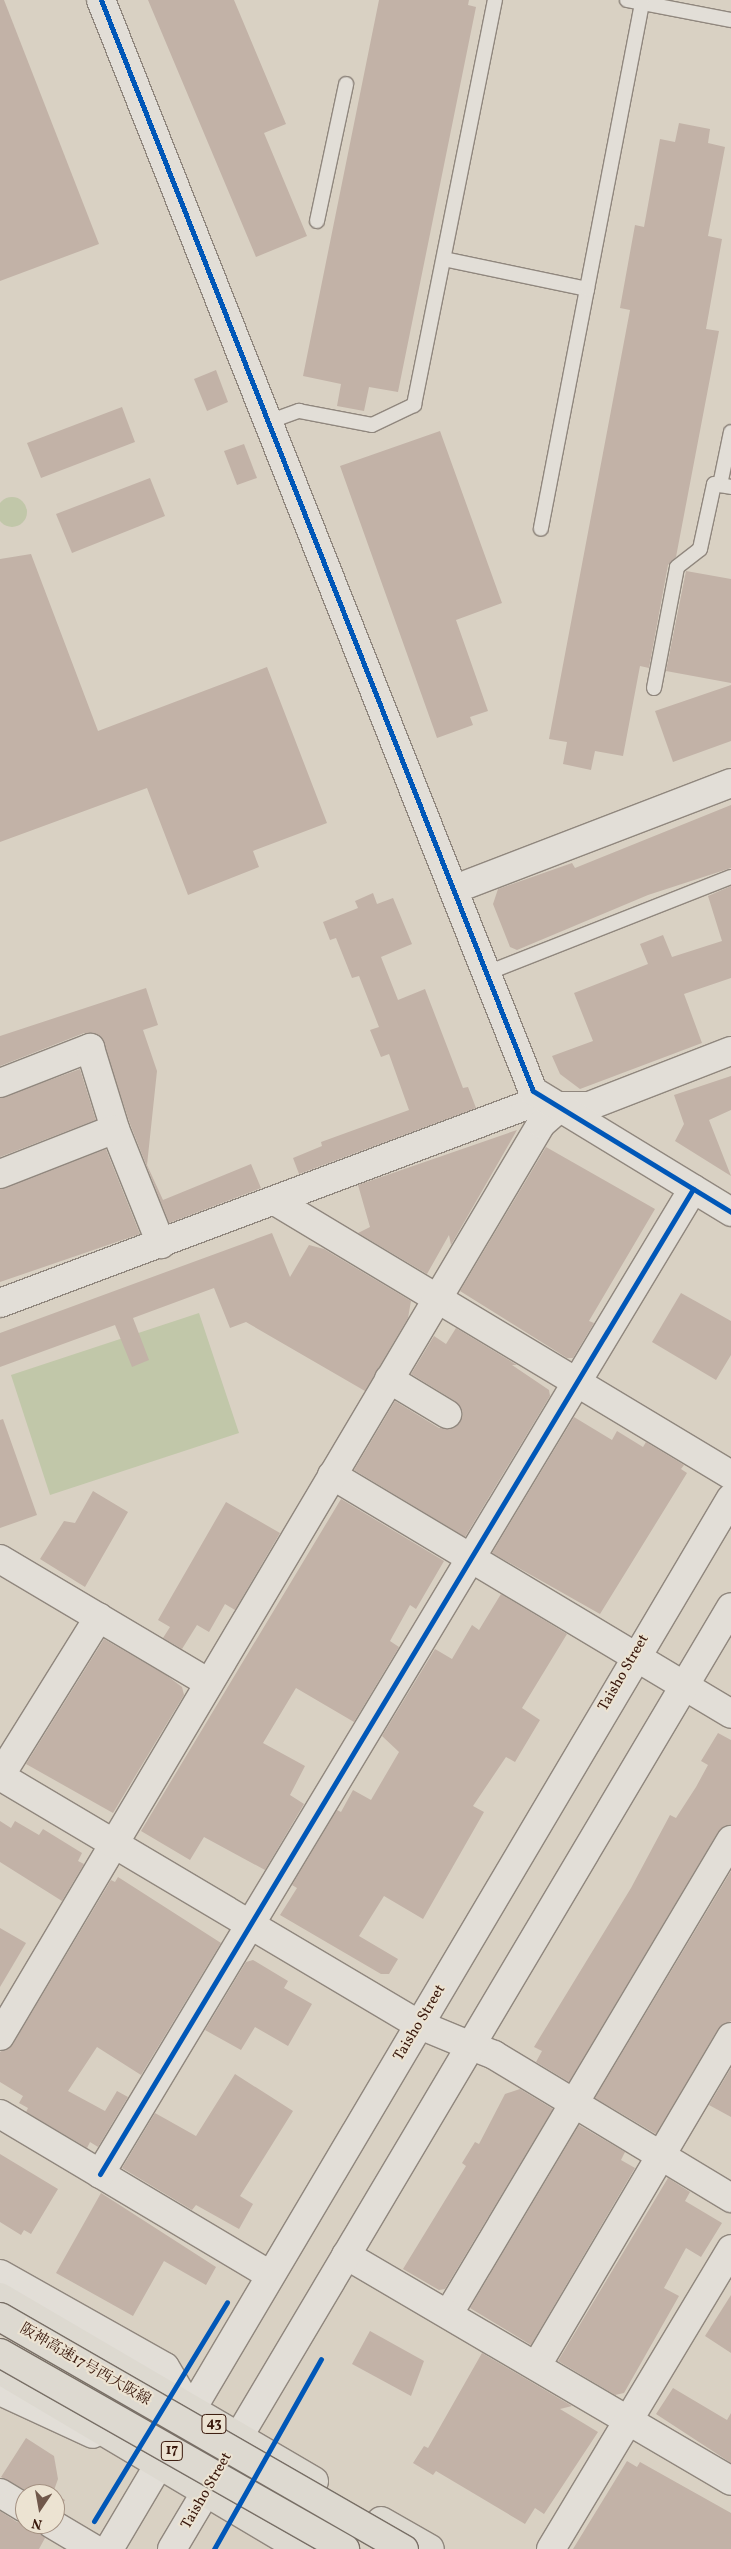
<!DOCTYPE html>
<html>
<head>
<meta charset="utf-8">
<style>
	body { margin:0 }
	#map { position:relative; width:731px; height:2549px; overflow:hidden; background:#d9d1c3; font-family:Vollkorn,"Noto Serif JP",serif }
	div>[style] { position:absolute }
	.green>* { inset:0; background:#c1c7a9 }
	.round { border-radius:50% }
	.building>* { inset:0; background:#c2b2a7 }
	.roads { filter:drop-shadow(1px 0 #90877e) drop-shadow(-1px 0 #90877e) drop-shadow(0 1px #90877e) drop-shadow(0 -1px #90877e) }
	.lane>* { height:14px; margin:-7px; padding:0 7px; transform-origin:7px; border-radius:7px; background:#e2ded7 }
	.street>* { height:28px; margin:-14px; padding:0 14px; transform-origin:14px; border-radius:14px; background:#e2ded7 }
	.secondary>* { height:28px; margin:-14px; padding:0 14px; transform-origin:14px; border-radius:14px; background:#e2ded7 }
	.highway>* { height:28px; margin:-14px; padding:0 14px; transform-origin:14px; border-radius:14px; background:#ddd9d0 }
	.bridges { filter:drop-shadow(1px 0 #786f66) drop-shadow(-1px 0 #786f66) drop-shadow(0 1px #786f66) drop-shadow(0 -1px #786f66) }
	.highway-bridge>* { height:28px; margin:-14px; padding:0 14px; transform-origin:14px; border-radius:14px; background:#ddd9d0 }
	.cycleway>* { height:5px; margin:-2.5px; padding:0 2.5px; transform-origin:2.5px; border-radius:2.5px; background:#0057b8 }
	span { translate:-50% -50%; white-space:nowrap; text-align:center; line-height:1.15; -webkit-text-stroke:4px #ece3d2; paint-order:stroke }
	.shield-label span { padding:1px 4px; background:#ece3d2; border:1px solid; border-radius:4px; -webkit-text-stroke-width:0 }
	.shield-label { font-size:14px; color:#38170b; font-weight:700 }
	.street-label { font-size:15px; color:#38170b }
	.north { position:absolute; left:15px; top:2484px; width:50px; height:50px; box-sizing:border-box; background:#ece3d2; border:1px solid #a49182; border-radius:50%; rotate:192deg; font-size:14px; font-weight:700; line-height:20px; text-align:center; color:#38170b }
	.north::after { content:''; display:block; margin:auto; width:18px; height:22px; background:#70584b; clip-path:polygon(50% 0,100% 100%,50% 72%,0 100%) }
</style>
</head>
<body>
<div id="map">
	<div class="green">
		<div class="round" style="left:-3px;top:497px;width:30px;height:30px"></div>
		<div style="clip-path:polygon(199px 1313px,239px 1433px,50px 1495px,11px 1375px)"></div>
	</div>
	<div class="building">
		<div style="clip-path:polygon(0 0,4px 0,99px 244px,0 281px)"></div>
		<div style="clip-path:polygon(148px 0,234px 0,286px 124px,264px 133px,307px 236px,256px 257px)"></div>
		<div style="clip-path:polygon(379px 0,469px 0,468px 5px,476px 7px,398px 392px,369px 387px,364px 411px,337px 406px,341px 384px,303px 376px)"></div>
		<div style="clip-path:polygon(679px 123px,710px 129px,708px 143px,725px 147px,708px 236px,722px 239px,706px 329px,719px 331px,676px 557px,668px 565px,649px 668px,640px 666px,623px 756px,595px 751px,591px 770px,563px 764px,567px 742px,549px 739px,630px 310px,620px 308px,635px 225px,644px 227px,660px 139px,675px 142px)"></div>
		<div style="clip-path:polygon(216px 370px,228px 402px,207px 411px,194px 379px)"></div>
		<div style="clip-path:polygon(122px 407px,135px 442px,41px 478px,27px 443px)"></div>
		<div style="clip-path:polygon(440px 431px,502px 603px,456px 620px,488px 711px,470px 717px,473px 725px,437px 738px,340px 466px)"></div>
		<div style="clip-path:polygon(244px 444px,257px 478px,237px 485px,224px 451px)"></div>
		<div style="clip-path:polygon(150px 478px,165px 516px,72px 553px,56px 514px)"></div>
		<div style="clip-path:polygon(31px 554px,98px 731px,267px 667px,327px 823px,253px 851px,259px 867px,188px 895px,147px 788px,0 842px,0 559px)"></div>
		<div style="clip-path:polygon(686px 571px,731px 579px,731px 683px,666px 671px)"></div>
		<div style="clip-path:polygon(731px 685px,731px 741px,673px 762px,655px 711px)"></div>
		<div style="clip-path:polygon(731px 805px,731px 868px,648px 895px,517px 950px,510px 947px,493px 904px,498px 889px,572px 863px,575px 868px)"></div>
		<div style="clip-path:polygon(731px 886px,731px 978px,684px 994px,702px 1043px,580px 1089px,560px 1074px,552px 1056px,593px 1041px,574px 993px,648px 964px,640px 944px,663px 935px,672px 957px,722px 941px,708px 896px)"></div>
		<div style="clip-path:polygon(373px 893px,377px 904px,393px 898px,412px 944px,381px 957px,398px 1000px,425px 989px,463px 1088px,468px 1087px,476px 1108px,299px 1174px,293px 1158px,322px 1146px,321px 1142px,409px 1110px,389px 1054px,381px 1057px,370px 1030px,379px 1027px,359px 976px,352px 978px,336px 938px,330px 940px,323px 922px,358px 908px,355px 901px)"></div>
		<div style="clip-path:polygon(146px 988px,158px 1025px,143px 1030px,157px 1071px,147px 1165px,163px 1200px,251px 1164px,261px 1188px,169px 1223px,130px 1124px,101px 1037px,84px 1033px,0 1066px,0 1036px)"></div>
		<div style="clip-path:polygon(80px 1069px,96px 1120px,0 1157px,0 1098px)"></div>
		<div style="clip-path:polygon(731px 1076px,731px 1110px,709px 1120px,731px 1176px,675px 1141px,684px 1124px,674px 1095px)"></div>
		<div style="clip-path:polygon(517px 1130px,451px 1245px,449px 1235px,427px 1274px,358px 1233px,370px 1227px,358px 1185px)"></div>
		<div style="clip-path:polygon(546px 1147px,655px 1209px,589px 1321px,594px 1323px,573px 1358px,567px 1358px,460px 1291px)"></div>
		<div style="clip-path:polygon(106px 1149px,140px 1234px,0 1282px,0 1189px)"></div>
		<div style="clip-path:polygon(272px 1233px,290px 1277px,309px 1245px,324px 1249px,411px 1301px,408px 1318px,365px 1391px,246px 1322px,230px 1328px,214px 1288px,133px 1318px,149px 1360px,132px 1367px,115px 1325px,0 1367px,0 1333px)"></div>
		<div style="clip-path:polygon(681px 1293px,731px 1321px,731px 1355px,716px 1380px,652px 1342px)"></div>
		<div style="clip-path:polygon(456px 1328px,517px 1365px,512px 1365px,549px 1390px,550px 1396px,465px 1537px,354px 1470px,395px 1401px,439px 1428px,454px 1428px,460px 1422px,463px 1414px,455px 1401px,411px 1374px,434px 1336px,446px 1344px)"></div>
		<div style="clip-path:polygon(574px 1417px,612px 1440px,617px 1431px,643px 1447px,646px 1442px,684px 1465px,681px 1469px,687px 1473px,600px 1614px,492px 1553px)"></div>
		<div style="clip-path:polygon(3px 1419px,37px 1515px,0 1528px,0 1420px)"></div>
		<div style="clip-path:polygon(93px 1491px,128px 1512px,85px 1587px,40px 1559px,64px 1521px,75px 1523px)"></div>
		<div style="clip-path:polygon(341px 1499px,444px 1561px,416px 1609px,410px 1605px,390px 1641px,399px 1647px,354px 1722px,296px 1688px,263px 1743px,305px 1766px,290px 1795px,304px 1804px,265px 1870px,204px 1837px,190px 1860px,141px 1831px)"></div>
		<div style="clip-path:polygon(226px 1502px,280px 1533px,235px 1610px,225px 1604px,209px 1632px,197px 1625px,182px 1649px,163px 1638px,170px 1627px,158px 1620px)"></div>
		<div style="clip-path:polygon(501px 1594px,567px 1634px,522px 1708px,540px 1720px,515px 1762px,506px 1757px,473px 1806px,484px 1812px,423px 1919px,384px 1896px,359px 1936px,398px 1959px,389px 1974px,381px 1974px,280px 1915px,297px 1888px,292px 1885px,337px 1810px,341px 1812px,353px 1790px,371px 1800px,399px 1752px,382px 1736px,435px 1649px,452px 1659px,472px 1625px,479px 1630px)"></div>
		<div style="clip-path:polygon(104px 1639px,166px 1675px,182px 1687px,184px 1695px,113px 1813px,26px 1764px)"></div>
		<div style="clip-path:polygon(718px 1733px,731px 1740px,731px 1824px,718px 1832px,569px 2082px,536px 2062px,542px 2051px,534px 2047px,631px 1888px,670px 1815px,676px 1818px,696px 1787px,708px 1765px,701px 1761px)"></div>
		<div style="clip-path:polygon(0 1821px,11px 1828px,15px 1821px,39px 1835px,43px 1829px,82px 1853px,78px 1861px,84px 1864px,62px 1901px,0 1862px)"></div>
		<div style="clip-path:polygon(731px 1871px,731px 2021px,718px 2029px,656px 2134px,595px 2098px)"></div>
		<div style="clip-path:polygon(118px 1877px,221px 1943px,141px 2075px,97px 2047px,68px 2091px,105px 2111px,117px 2091px,128px 2097px,98px 2147px,90px 2142px,87px 2148px,26px 2112px,28px 2108px,19px 2103px,23px 2096px,0 2082px,0 2052px,13px 2044px,111px 1880px,115px 1882px)"></div>
		<div style="clip-path:polygon(0 1928px,26px 1943px,0 1987px)"></div>
		<div style="clip-path:polygon(253px 1960px,288px 1981px,284px 1988px,312px 2004px,288px 2046px,255px 2027px,241px 2050px,205px 2030px,246px 1962px)"></div>
		<div style="clip-path:polygon(731px 2068px,731px 2117px,709px 2105px)"></div>
		<div style="clip-path:polygon(235px 2074px,293px 2111px,240px 2196px,253px 2204px,239px 2229px,196px 2205px,192px 2210px,122px 2168px,155px 2113px,196px 2136px)"></div>
		<div style="clip-path:polygon(520px 2089px,553px 2109px,445px 2289px,439px 2290px,403px 2269px,466px 2166px,462px 2163px,475px 2142px,479px 2144px,505px 2094px)"></div>
		<div style="clip-path:polygon(579px 2125px,625px 2152px,621px 2160px,635px 2168px,531px 2345px,470px 2308px)"></div>
		<div style="clip-path:polygon(0 2154px,58px 2189px,31px 2234px,24px 2230px,21px 2235px,0 2222px)"></div>
		<div style="clip-path:polygon(668px 2178px,690px 2192px,685px 2201px,722px 2223px,701px 2257px,686px 2248px,664px 2288px,679px 2296px,624px 2393px,615px 2395px,558px 2361px)"></div>
		<div style="clip-path:polygon(101px 2193px,216px 2267px,206px 2285px,164px 2261px,133px 2316px,56px 2273px)"></div>
		<div style="clip-path:polygon(731px 2295px,731px 2353px,705px 2336px)"></div>
		<div style="clip-path:polygon(370px 2331px,424px 2361px,411px 2396px,352px 2364px)"></div>
		<div style="clip-path:polygon(482px 2353px,572px 2406px,560px 2409px,598px 2432px,544px 2514px,535px 2508px,525px 2524px,436px 2471px,433px 2475px,413px 2463px,424px 2446px,428px 2448px)"></div>
		<div style="clip-path:polygon(673px 2388px,727px 2420px,731px 2413px,731px 2463px,656px 2414px)"></div>
		<div style="clip-path:polygon(26px 2438px,54px 2456px,58px 2479px,53px 2493px,65px 2500px,59px 2510px,55px 2509px,55px 2494px,32px 2494px,1px 2477px)"></div>
		<div style="clip-path:polygon(627px 2461px,637px 2467px,640px 2462px,731px 2513px,731px 2549px,573px 2549px)"></div>
		<div style="clip-path:polygon(0 2511px,17px 2522px,36px 2524px,45px 2538px,39px 2549px,0 2549px)"></div>
	</div>
	<div class="roads">
		<div class="lane">
			<div style="left:627px;top:0;width:106px;rotate:10.9deg"></div>
			<div style="left:317px;top:221px;width:140px;rotate:-78deg"></div>
			<div style="left:444px;top:259px;width:146px;rotate:11.8deg"></div>
			<div style="left:587px;top:289px;width:244px;rotate:100.9deg"></div>
			<div style="left:587px;top:289px;width:291px;rotate:-79.1deg"></div>
			<div style="left:268px;top:422px;width:33px;rotate:-20deg"></div>
			<div style="left:299px;top:411px;width:74px;rotate:10.9deg"></div>
			<div style="left:372px;top:425px;width:47px;rotate:-25.5deg"></div>
			<div style="left:414px;top:405px;width:413px;rotate:-78.7deg"></div>
			<div style="left:720px;top:485px;width:54px;rotate:-78.3deg"></div>
			<div style="left:654px;top:688px;width:123px;rotate:-79.2deg"></div>
			<div style="left:677px;top:567px;width:29px;rotate:-38deg"></div>
			<div style="left:700px;top:549px;width:66px;rotate:-77.8deg"></div>
			<div style="left:714px;top:484px;width:17px;rotate:10deg"></div>
			<div style="left:487px;top:973px;width:262px;rotate:-21.5deg"></div>
		</div>
		<div class="street">
			<div style="left:455px;top:889px;width:296px;rotate:-21deg"></div>
			<div style="left:0;top:1083px;width:97px;rotate:-21.3deg"></div>
			<div style="left:90px;top:1048px;width:85px;rotate:72.8deg"></div>
			<div style="left:115px;top:1129px;width:124px;rotate:68.2deg"></div>
			<div style="left:0;top:1174px;width:123px;rotate:-21.4deg"></div>
			<div style="left:275px;top:1201px;width:532px;rotate:31deg"></div>
			<div style="left:0;top:1303px;width:561px;rotate:-20.57deg"></div>
			<div style="left:525px;top:1106px;width:64px"></div>
			<div style="left:589px;top:1106px;width:152px;rotate:-21.2deg"></div>
			<div style="left:389px;top:1379px;width:68px;rotate:31.1deg"></div>
			<div style="left:332px;top:1475px;width:465px;rotate:30.9deg"></div>
			<div style="left:0;top:1559px;width:243px;rotate:30.7deg"></div>
			<div style="left:0;top:1776px;width:187px;rotate:-58.1deg"></div>
			<div style="left:0;top:2036px;width:1060px;rotate:-59.32deg"></div>
			<div style="left:541px;top:1124px;width:23px;rotate:-41deg"></div>
			<div style="left:471px;top:2046px;width:25px;rotate:21deg"></div>
			<div style="left:494px;top:2055px;width:277px;rotate:31.1deg"></div>
			<div style="left:0;top:2114px;width:312px;rotate:30.8deg"></div>
			<div style="left:100px;top:2174px;width:1150px;rotate:-58.95deg"></div>
			<div style="left:0;top:2274px;width:189px;rotate:29.4deg"></div>
			<div style="left:165px;top:2367px;width:51px;rotate:59.4deg"></div>
			<div style="left:449px;top:2313px;width:551px;rotate:-59.2deg"></div>
			<div style="left:537px;top:2365px;width:381px;rotate:-59.4deg"></div>
			<div style="left:0;top:2391px;width:102px;rotate:24.8deg"></div>
			<div style="left:0;top:2493px;width:29px;rotate:31deg"></div>
			<div style="left:52px;top:2524px;width:49px;rotate:30.8deg"></div>
		</div>
		<div class="secondary">
			<div style="left:101px;top:0;width:1173px;rotate:68.4deg"></div>
			<div style="left:533px;top:1091px;width:232px;rotate:31.4deg"></div>
			<div style="left:0;top:1776px;width:488px;rotate:30.7deg"></div>
			<div style="left:420px;top:2025px;width:55px;rotate:22.4deg"></div>
			<div style="left:346px;top:2255px;width:446px;rotate:30.4deg"></div>
			<div style="left:109px;top:2549px;width:1221px;rotate:-59.38deg"></div>
			<div style="left:172px;top:2549px;width:1095px;rotate:-59.31deg"></div>
			<div style="left:551px;top:2549px;width:350px;rotate:-59deg"></div>
		</div>
		<div class="highway">
			<div style="left:0;top:2297px;width:364px;rotate:30.4deg"></div>
			<div style="left:0;top:2370px;width:351px;rotate:30.7deg"></div>
			<div style="left:381px;top:2521px;width:56px;rotate:29.7deg"></div>
		</div>
	</div>
	<div class="bridges">
		<div class="highway-bridge">
			<div style="left:0;top:2317px;width:466px;rotate:29.9deg"></div>
			<div style="left:0;top:2353px;width:397px;rotate:29.6deg"></div>
		</div>
	</div>
	<div class="cycleway">
		<div style="left:101px;top:0;width:1173px;rotate:68.4deg"></div>
		<div style="left:533px;top:1091px;width:232px;rotate:31.4deg"></div>
		<div style="left:100px;top:2174px;width:1150px;rotate:-58.95deg"></div>
		<div style="left:94px;top:2521px;width:256px;rotate:-58.7deg"></div>
		<div style="left:214px;top:2549px;width:218px;rotate:-60.6deg"></div>
	</div>
	<div class="shield-label">
		<span style="left:214px;top:2424px">43</span>
		<span style="left:172px;top:2451px">17</span>
	</div>
	<div class="street-label">
		<span style="left:624px;top:1673px;rotate:-60deg">Taisho Street</span>
		<span style="left:420px;top:2023px;rotate:-59deg">Taisho Street</span>
		<span style="left:85px;top:2365px;rotate:30deg">阪神高速17号西大阪線</span>
		<span style="left:207px;top:2491px;rotate:-60deg">Taisho Street</span>
	</div>
	<div class="north">N</div>
</div>
</body>
</html>
